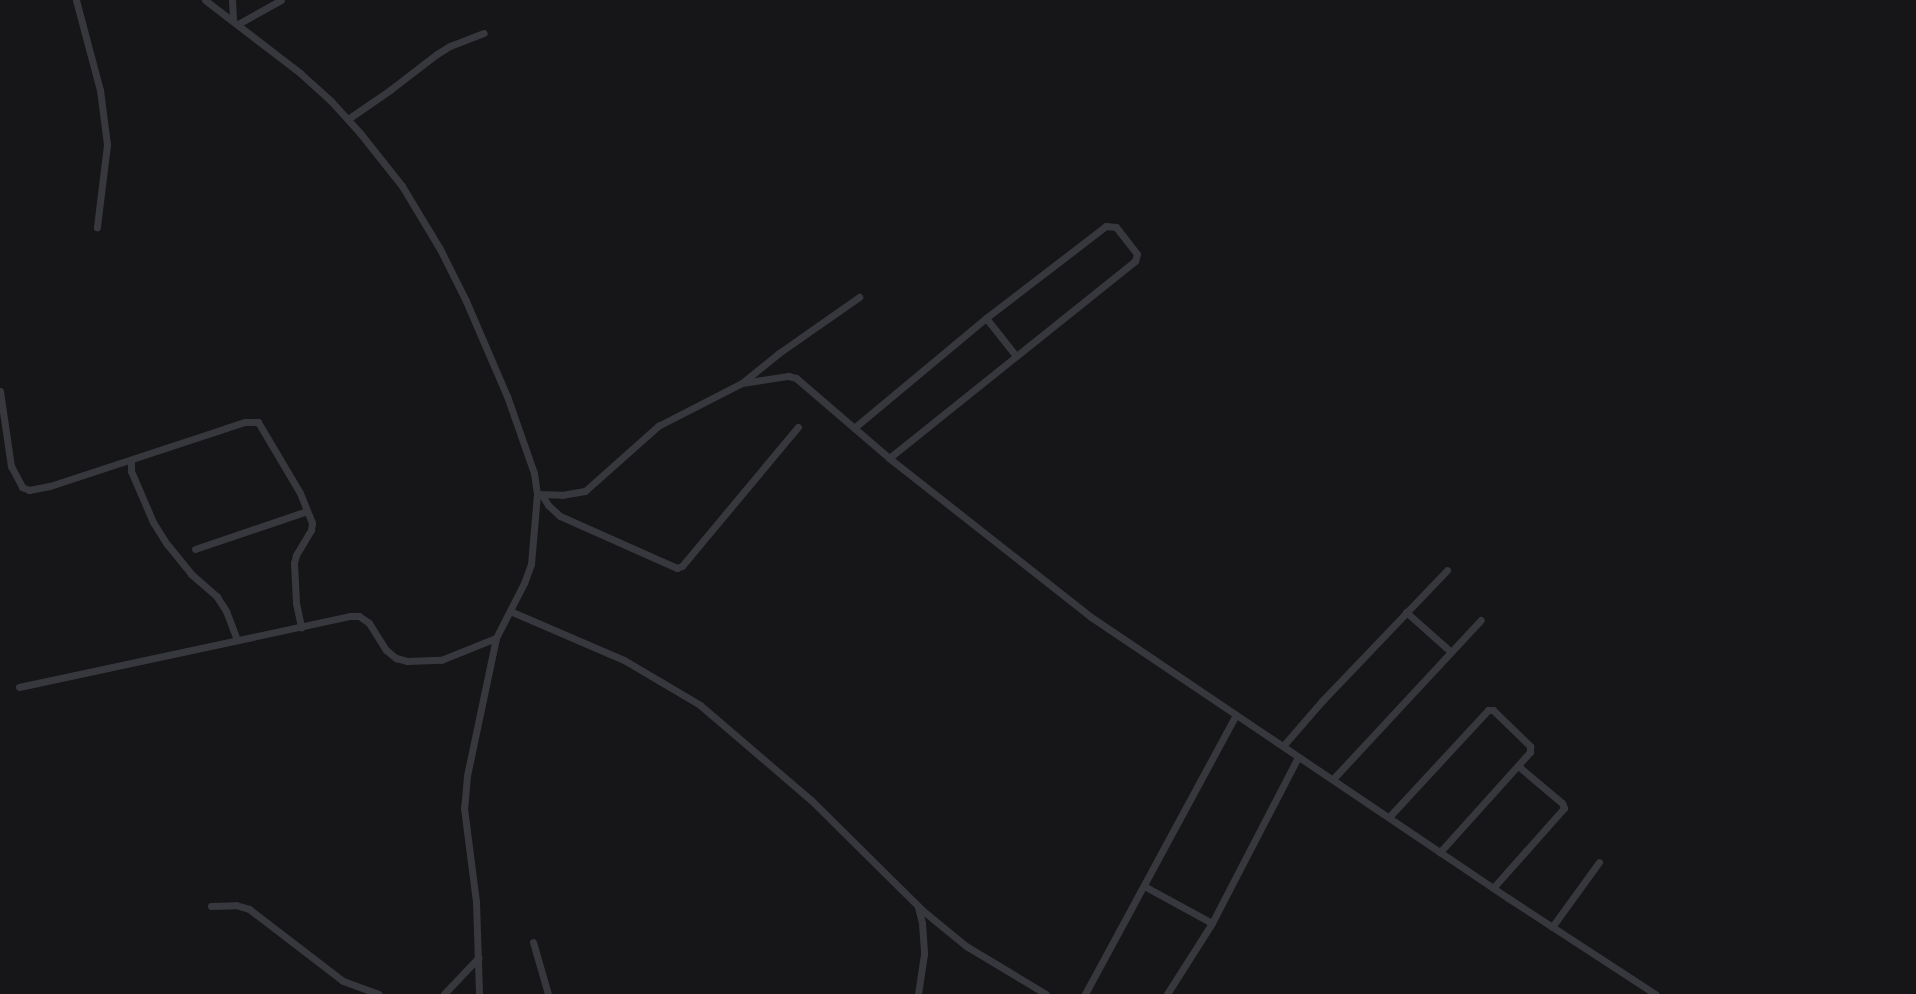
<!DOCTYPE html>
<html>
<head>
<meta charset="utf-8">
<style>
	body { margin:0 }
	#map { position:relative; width:1916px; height:994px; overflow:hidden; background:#161618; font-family:Commissioner,sans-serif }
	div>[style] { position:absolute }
	.minor>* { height:7px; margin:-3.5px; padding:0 3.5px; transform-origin:3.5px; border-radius:3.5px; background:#37383d }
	span { translate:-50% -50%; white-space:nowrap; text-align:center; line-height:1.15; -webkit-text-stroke:4px #111113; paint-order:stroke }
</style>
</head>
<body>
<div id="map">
	<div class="minor">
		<div style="left:76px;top:0;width:93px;rotate:75.1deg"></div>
		<div style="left:100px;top:90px;width:55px;rotate:82.7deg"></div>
		<div style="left:107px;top:145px;width:83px;rotate:97deg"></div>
		<div style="left:205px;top:0;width:120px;rotate:37.5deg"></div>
		<div style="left:300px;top:73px;width:42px;rotate:42.1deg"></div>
		<div style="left:331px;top:101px;width:43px;rotate:47.8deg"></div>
		<div style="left:360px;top:133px;width:68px;rotate:51.6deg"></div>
		<div style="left:402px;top:186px;width:74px;rotate:58.9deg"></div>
		<div style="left:440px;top:249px;width:58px;rotate:63.4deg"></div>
		<div style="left:466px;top:301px;width:103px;rotate:66.7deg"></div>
		<div style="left:507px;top:396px;width:82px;rotate:70.7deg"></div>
		<div style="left:534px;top:473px;width:21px;rotate:82deg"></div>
		<div style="left:537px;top:494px;width:70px;rotate:94.9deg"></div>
		<div style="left:531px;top:564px;width:20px;rotate:110deg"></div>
		<div style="left:524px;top:583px;width:62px;rotate:117deg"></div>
		<div style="left:496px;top:638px;width:141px;rotate:101.9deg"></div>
		<div style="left:467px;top:776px;width:32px;rotate:95deg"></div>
		<div style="left:464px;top:808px;width:95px;rotate:82.7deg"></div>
		<div style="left:476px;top:902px;width:92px;rotate:88.1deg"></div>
		<div style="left:232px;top:0;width:20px;rotate:87deg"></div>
		<div style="left:238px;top:24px;width:49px;rotate:-29.2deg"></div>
		<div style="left:348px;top:119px;width:51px;rotate:-34.6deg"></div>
		<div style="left:390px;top:90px;width:59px;rotate:-37.5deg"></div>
		<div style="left:437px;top:54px;width:15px;rotate:-32deg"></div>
		<div style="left:450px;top:46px;width:36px;rotate:-21deg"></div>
		<div style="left:986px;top:318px;width:48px;rotate:51.7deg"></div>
		<div style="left:742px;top:383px;width:47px;rotate:-8.7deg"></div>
		<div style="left:788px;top:376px;width:8px;rotate:14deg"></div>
		<div style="left:796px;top:378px;width:123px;rotate:40.7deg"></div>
		<div style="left:889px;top:458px;width:257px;rotate:38.2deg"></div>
		<div style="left:1091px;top:617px;width:503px;rotate:33.97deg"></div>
		<div style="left:1508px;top:898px;width:176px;rotate:33.1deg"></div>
		<div style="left:0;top:391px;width:76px;rotate:81.7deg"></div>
		<div style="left:11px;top:466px;width:24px;rotate:62deg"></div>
		<div style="left:22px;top:487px;width:8px;rotate:23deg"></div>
		<div style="left:29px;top:490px;width:21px;rotate:-11deg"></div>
		<div style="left:50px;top:486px;width:185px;rotate:-18.2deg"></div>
		<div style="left:226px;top:428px;width:20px;rotate:-18deg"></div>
		<div style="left:245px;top:422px;width:13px"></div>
		<div style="left:258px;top:422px;width:82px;rotate:59.4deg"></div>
		<div style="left:300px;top:493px;width:32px;rotate:68deg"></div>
		<div style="left:312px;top:523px;width:7px;rotate:98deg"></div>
		<div style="left:311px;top:530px;width:29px;rotate:121deg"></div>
		<div style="left:296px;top:555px;width:8px;rotate:104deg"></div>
		<div style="left:294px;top:563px;width:40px;rotate:87.1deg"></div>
		<div style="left:296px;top:603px;width:25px;rotate:78deg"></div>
		<div style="left:854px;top:428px;width:172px;rotate:-39.8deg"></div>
		<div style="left:986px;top:318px;width:151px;rotate:-37.5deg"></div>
		<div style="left:1106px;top:226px;width:10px;rotate:6deg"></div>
		<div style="left:1116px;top:227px;width:34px;rotate:52deg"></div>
		<div style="left:1137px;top:254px;width:7px;rotate:106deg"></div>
		<div style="left:1135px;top:261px;width:315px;rotate:141.3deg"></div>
		<div style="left:131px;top:460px;width:11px;rotate:90deg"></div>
		<div style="left:131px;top:471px;width:56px;rotate:66.7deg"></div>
		<div style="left:153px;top:522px;width:26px;rotate:58deg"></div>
		<div style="left:167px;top:544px;width:38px;rotate:51deg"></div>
		<div style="left:191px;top:574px;width:35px;rotate:41deg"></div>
		<div style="left:217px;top:597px;width:17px;rotate:57deg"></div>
		<div style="left:226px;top:611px;width:30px;rotate:69deg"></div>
		<div style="left:537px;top:494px;width:25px;rotate:2deg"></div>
		<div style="left:562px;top:495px;width:23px;rotate:-10deg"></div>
		<div style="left:585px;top:491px;width:98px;rotate:-41.7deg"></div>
		<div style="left:658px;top:426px;width:94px;rotate:-27.1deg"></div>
		<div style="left:742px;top:383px;width:48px;rotate:-39deg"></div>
		<div style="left:779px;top:353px;width:98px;rotate:-35deg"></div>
		<div style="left:542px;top:495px;width:12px;rotate:59deg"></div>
		<div style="left:548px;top:505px;width:16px;rotate:43deg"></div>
		<div style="left:560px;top:516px;width:128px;rotate:24deg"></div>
		<div style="left:677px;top:568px;width:5px;rotate:-22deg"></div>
		<div style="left:682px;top:566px;width:181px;rotate:-50.2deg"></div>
		<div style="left:195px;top:549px;width:118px;rotate:-18.7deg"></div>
		<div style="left:510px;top:611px;width:124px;rotate:23.3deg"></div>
		<div style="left:624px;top:660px;width:88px;rotate:30.6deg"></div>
		<div style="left:700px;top:705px;width:146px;rotate:40.6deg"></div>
		<div style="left:811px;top:800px;width:156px;rotate:44.7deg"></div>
		<div style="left:922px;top:910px;width:57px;rotate:39.3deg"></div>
		<div style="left:966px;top:946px;width:93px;rotate:31deg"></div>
		<div style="left:1406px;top:612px;width:60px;rotate:41.6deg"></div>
		<div style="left:19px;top:687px;width:339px;rotate:-12.1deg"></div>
		<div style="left:350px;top:616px;width:9px"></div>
		<div style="left:359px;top:616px;width:12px;rotate:35deg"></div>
		<div style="left:369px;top:623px;width:32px;rotate:58deg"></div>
		<div style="left:386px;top:650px;width:13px;rotate:39deg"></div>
		<div style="left:396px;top:658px;width:11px;rotate:15deg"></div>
		<div style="left:407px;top:661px;width:34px;rotate:-2deg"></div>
		<div style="left:441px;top:660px;width:59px;rotate:-21.8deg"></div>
		<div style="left:1283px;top:746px;width:60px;rotate:-49.1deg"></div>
		<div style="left:1322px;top:701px;width:181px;rotate:-46.3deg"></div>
		<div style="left:1333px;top:779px;width:217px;rotate:-47.1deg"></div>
		<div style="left:1389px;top:817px;width:146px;rotate:-47.2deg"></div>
		<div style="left:1488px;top:710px;width:5px"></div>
		<div style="left:1493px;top:710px;width:52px;rotate:44.2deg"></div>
		<div style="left:1530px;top:746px;width:6px;rotate:90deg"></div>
		<div style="left:1530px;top:752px;width:135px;rotate:132deg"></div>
		<div style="left:1144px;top:886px;width:77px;rotate:28.6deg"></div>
		<div style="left:1493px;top:888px;width:107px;rotate:-48.4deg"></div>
		<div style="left:1564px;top:808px;width:5px;rotate:-112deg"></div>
		<div style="left:1562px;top:803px;width:57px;rotate:-139.9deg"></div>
		<div style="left:211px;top:906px;width:25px;rotate:-2deg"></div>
		<div style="left:236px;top:905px;width:14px;rotate:17deg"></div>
		<div style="left:249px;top:909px;width:118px;rotate:37.5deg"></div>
		<div style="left:343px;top:981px;width:38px;rotate:20deg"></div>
		<div style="left:918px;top:907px;width:16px;rotate:76deg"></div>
		<div style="left:922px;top:923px;width:31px;rotate:86deg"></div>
		<div style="left:924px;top:954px;width:40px;rotate:98.5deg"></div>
		<div style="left:1552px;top:927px;width:80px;rotate:-54.1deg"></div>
		<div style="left:533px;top:942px;width:54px;rotate:73.9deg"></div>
		<div style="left:444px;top:994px;width:50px;rotate:-46.6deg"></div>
		<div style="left:1085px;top:994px;width:317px;rotate:-61.6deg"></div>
		<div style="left:1167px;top:994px;width:84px;rotate:-57.6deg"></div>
		<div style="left:1212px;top:923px;width:187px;rotate:-62.6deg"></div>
	</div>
</div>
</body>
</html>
